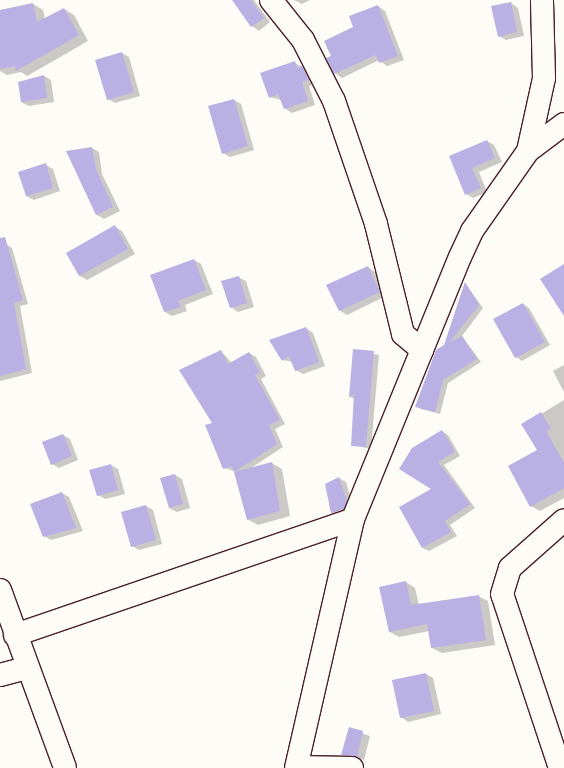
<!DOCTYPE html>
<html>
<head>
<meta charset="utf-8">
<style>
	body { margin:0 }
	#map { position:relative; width:564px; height:768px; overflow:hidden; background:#fdfcf7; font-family:"Gochi Hand",sans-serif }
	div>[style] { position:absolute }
	.shadow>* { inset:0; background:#0003 }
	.building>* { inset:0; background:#b9b1e3 }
	.roads { filter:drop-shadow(1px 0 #4a1f2b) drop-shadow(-1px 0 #4a1f2b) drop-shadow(0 1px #4a1f2b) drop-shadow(0 -1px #4a1f2b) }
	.minor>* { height:22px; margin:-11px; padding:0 11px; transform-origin:11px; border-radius:11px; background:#fdfcf7 }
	span { translate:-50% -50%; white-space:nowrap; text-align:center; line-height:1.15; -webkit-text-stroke:4px #fdfcf7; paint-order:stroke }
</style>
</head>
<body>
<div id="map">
	<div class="shadow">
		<div style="clip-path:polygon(233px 0,254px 0,270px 22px,259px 31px,252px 26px)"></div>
		<div style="clip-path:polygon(294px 0,310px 0,302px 4px)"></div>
		<div style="clip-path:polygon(511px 3px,518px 8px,524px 36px,506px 40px,499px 36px)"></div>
		<div style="clip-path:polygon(33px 4px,43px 10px,45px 19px,64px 9px,74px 15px,88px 41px,27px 76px,21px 72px,7px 75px,0 71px,0 11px)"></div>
		<div style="clip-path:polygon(378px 6px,385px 11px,404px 60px,387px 66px,379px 60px,342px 78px,335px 73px,354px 27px)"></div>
		<div style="clip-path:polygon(122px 53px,129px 57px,140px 96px,115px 103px,108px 99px)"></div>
		<div style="clip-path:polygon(295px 63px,309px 71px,316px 84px,309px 86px,315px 105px,292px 113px,284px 108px,281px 100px,270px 97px)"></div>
		<div style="clip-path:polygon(44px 76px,51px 80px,54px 102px,29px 106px,21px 102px)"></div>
		<div style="clip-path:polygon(234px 100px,241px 104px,254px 150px,230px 157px,223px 153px)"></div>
		<div style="clip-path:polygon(487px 141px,494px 145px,502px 162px,479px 172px,487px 192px,473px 198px,466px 194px,450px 157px)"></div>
		<div style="clip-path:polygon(92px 148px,99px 152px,102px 174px,120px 211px,104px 219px,97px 215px)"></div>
		<div style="clip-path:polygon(46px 165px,53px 169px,60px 191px,34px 200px,26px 196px)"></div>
		<div style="clip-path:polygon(115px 227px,122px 231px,135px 254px,87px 280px,80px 276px,68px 253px)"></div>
		<div style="clip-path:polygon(6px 244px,12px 248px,28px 304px,20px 306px,32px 373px,0 381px,0 246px)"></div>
		<div style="clip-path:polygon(194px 260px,201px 264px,213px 294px,185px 305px,187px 311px,172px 316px,165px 312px,152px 275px)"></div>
		<div style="clip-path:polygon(368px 267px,375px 272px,386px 296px,347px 315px,339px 310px)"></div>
		<div style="clip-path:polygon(238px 277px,246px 281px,254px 307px,238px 312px,231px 307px)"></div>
		<div style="clip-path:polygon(465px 283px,483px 308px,462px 336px,481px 362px,448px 383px,440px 414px,421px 409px,417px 406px,445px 346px)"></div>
		<div style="clip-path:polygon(523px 304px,529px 308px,550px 345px,522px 361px,516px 357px)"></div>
		<div style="clip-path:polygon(306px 328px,313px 333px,325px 366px,303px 374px,295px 370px,293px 362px,283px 360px)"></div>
		<div style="clip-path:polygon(354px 350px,379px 355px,371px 449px,352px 445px,355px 399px,350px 397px)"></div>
		<div style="clip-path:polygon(221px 351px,232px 363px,249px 353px,256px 357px,266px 376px,261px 379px,285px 424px,275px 429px,283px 447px,251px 468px,272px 463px,282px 469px,290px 516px,258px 525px,247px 519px,237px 472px,224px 468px,213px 423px)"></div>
		<div style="clip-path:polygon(564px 365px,564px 392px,553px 371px)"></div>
		<div style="clip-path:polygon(564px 400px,564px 498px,540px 511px,531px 506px,538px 450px,523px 425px)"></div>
		<div style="clip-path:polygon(442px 431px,448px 435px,460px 456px,444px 465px,475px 508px,450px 525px,457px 536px,429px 551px,423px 548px,400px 507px,433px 489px)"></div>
		<div style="clip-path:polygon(63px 435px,70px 439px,78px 460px,59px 468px,52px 464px)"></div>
		<div style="clip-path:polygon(111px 465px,118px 469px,125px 494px,105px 499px,98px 495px)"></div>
		<div style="clip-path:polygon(175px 475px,182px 479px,190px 508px,177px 512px,169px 508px)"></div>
		<div style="clip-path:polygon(339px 478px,346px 482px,353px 506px,339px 517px,331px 513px,326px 484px)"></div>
		<div style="clip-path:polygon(62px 493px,69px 497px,83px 531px,51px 540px,44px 536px)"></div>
		<div style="clip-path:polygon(146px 506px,153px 510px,162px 544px,139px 550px,132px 546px)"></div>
		<div style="clip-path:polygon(406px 582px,415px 588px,419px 605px,478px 596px,488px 601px,495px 645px,442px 653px,432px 648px,429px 631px,399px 637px,390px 632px)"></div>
		<div style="clip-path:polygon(426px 674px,433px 678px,441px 714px,408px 722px,401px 717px)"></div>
		<div style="clip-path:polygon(349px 729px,370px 736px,364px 760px,343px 755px)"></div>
	</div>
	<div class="building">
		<div style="clip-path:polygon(232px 0,251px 0,264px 18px,251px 27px)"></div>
		<div style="clip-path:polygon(511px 2px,517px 32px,498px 37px,491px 6px)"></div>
		<div style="clip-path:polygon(33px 3px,37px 22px,64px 8px,79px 35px,16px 71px,15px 66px,0 69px,0 10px)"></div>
		<div style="clip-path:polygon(378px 5px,398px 56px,379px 63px,376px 55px,334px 74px,326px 58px,331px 56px,324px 41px,353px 27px,349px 16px)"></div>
		<div style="clip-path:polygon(122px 52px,134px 92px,107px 100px,95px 60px)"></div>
		<div style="clip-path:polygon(295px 61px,297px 68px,302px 66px,309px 80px,302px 82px,308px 101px,284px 109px,278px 94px,269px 98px,260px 73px)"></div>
		<div style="clip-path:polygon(44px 75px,47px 98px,21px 102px,18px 82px)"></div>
		<div style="clip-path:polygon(234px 99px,248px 146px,222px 154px,208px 106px)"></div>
		<div style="clip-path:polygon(487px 140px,495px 158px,472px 168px,481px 188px,465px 195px,449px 156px)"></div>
		<div style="clip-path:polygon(92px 147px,96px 169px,113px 207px,96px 215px,66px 151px)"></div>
		<div style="clip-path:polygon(46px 163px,53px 188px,26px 196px,18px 172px)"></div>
		<div style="clip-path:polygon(115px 225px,128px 249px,79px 276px,66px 253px)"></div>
		<div style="clip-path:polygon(5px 237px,23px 300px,14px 303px,26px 369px,0 376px,0 238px)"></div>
		<div style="clip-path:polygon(194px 259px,206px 290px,178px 301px,181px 307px,164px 312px,150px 275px)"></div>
		<div style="clip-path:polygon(564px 264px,564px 316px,540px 279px)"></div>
		<div style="clip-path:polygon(368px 266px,380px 292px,339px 311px,326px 285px)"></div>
		<div style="clip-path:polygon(239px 276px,247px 303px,230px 308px,221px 281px)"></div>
		<div style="clip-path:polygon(465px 282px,479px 305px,450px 342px,462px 336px,477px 359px,443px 380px,435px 412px,415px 407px,436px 350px,444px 345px)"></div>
		<div style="clip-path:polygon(523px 303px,545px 342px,515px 358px,493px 319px)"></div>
		<div style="clip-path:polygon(306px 327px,319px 362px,295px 371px,289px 356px,282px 361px,269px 340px)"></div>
		<div style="clip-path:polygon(353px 349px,374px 351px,366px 447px,351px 446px,354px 394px,349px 397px)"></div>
		<div style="clip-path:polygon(221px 350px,228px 364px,249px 352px,260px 373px,255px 375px,280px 420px,269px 425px,277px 444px,234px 472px,232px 466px,223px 469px,205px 425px,212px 423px,179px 370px)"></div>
		<div style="clip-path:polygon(541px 412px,551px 429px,546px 431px,564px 463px,564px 488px,530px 507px,508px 466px,537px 450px,521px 424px)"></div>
		<div style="clip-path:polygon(442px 430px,455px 452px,438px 462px,470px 504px,445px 521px,451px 532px,422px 548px,399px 507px,431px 489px,399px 469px,412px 448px)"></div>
		<div style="clip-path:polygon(63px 434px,72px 456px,51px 465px,42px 442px)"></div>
		<div style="clip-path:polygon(272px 462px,280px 511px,247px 520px,234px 472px)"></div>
		<div style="clip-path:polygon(111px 464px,118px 490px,97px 496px,89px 470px)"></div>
		<div style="clip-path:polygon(175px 474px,183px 504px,169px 508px,160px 478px)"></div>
		<div style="clip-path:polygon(339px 477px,347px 502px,344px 509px,331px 513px,325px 484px)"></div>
		<div style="clip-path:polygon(62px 492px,76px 528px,43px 537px,30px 504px)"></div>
		<div style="clip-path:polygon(146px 505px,156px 540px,131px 547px,121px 512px)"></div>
		<div style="clip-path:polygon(406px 581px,411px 605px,479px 595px,486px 640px,431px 648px,427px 624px,389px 632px,379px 587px)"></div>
		<div style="clip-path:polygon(426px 673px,434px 711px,400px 718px,392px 680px)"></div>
		<div style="clip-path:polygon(349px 727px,363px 731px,357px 757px,341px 755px)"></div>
	</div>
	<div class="roads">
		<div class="minor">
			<div style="left:271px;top:0;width:51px;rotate:51.3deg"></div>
			<div style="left:303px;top:40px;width:68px;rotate:63.1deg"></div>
			<div style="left:334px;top:101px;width:130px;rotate:71.1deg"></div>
			<div style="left:376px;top:224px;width:113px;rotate:76.2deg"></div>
			<div style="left:403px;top:334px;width:25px;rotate:40deg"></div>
			<div style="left:528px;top:151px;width:75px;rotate:-77.6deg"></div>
			<div style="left:544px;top:78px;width:78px;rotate:-91.5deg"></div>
			<div style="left:0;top:590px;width:189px;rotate:69.9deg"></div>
			<div style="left:15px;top:635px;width:357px;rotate:-18.9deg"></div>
			<div style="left:0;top:675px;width:27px;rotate:-15deg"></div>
			<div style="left:297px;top:767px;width:55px;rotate:1deg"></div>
			<div style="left:296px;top:768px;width:255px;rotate:-77.1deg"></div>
			<div style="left:353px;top:519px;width:283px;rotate:-67.8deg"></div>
			<div style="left:460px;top:257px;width:29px;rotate:-65deg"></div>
			<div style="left:472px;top:231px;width:98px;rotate:-55deg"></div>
			<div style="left:528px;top:151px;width:45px;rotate:-36.9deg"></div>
			<div style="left:560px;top:768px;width:183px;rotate:-108.4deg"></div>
			<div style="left:502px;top:594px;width:27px;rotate:-73deg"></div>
			<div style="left:510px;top:568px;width:72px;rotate:-41.6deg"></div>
		</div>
	</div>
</div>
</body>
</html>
